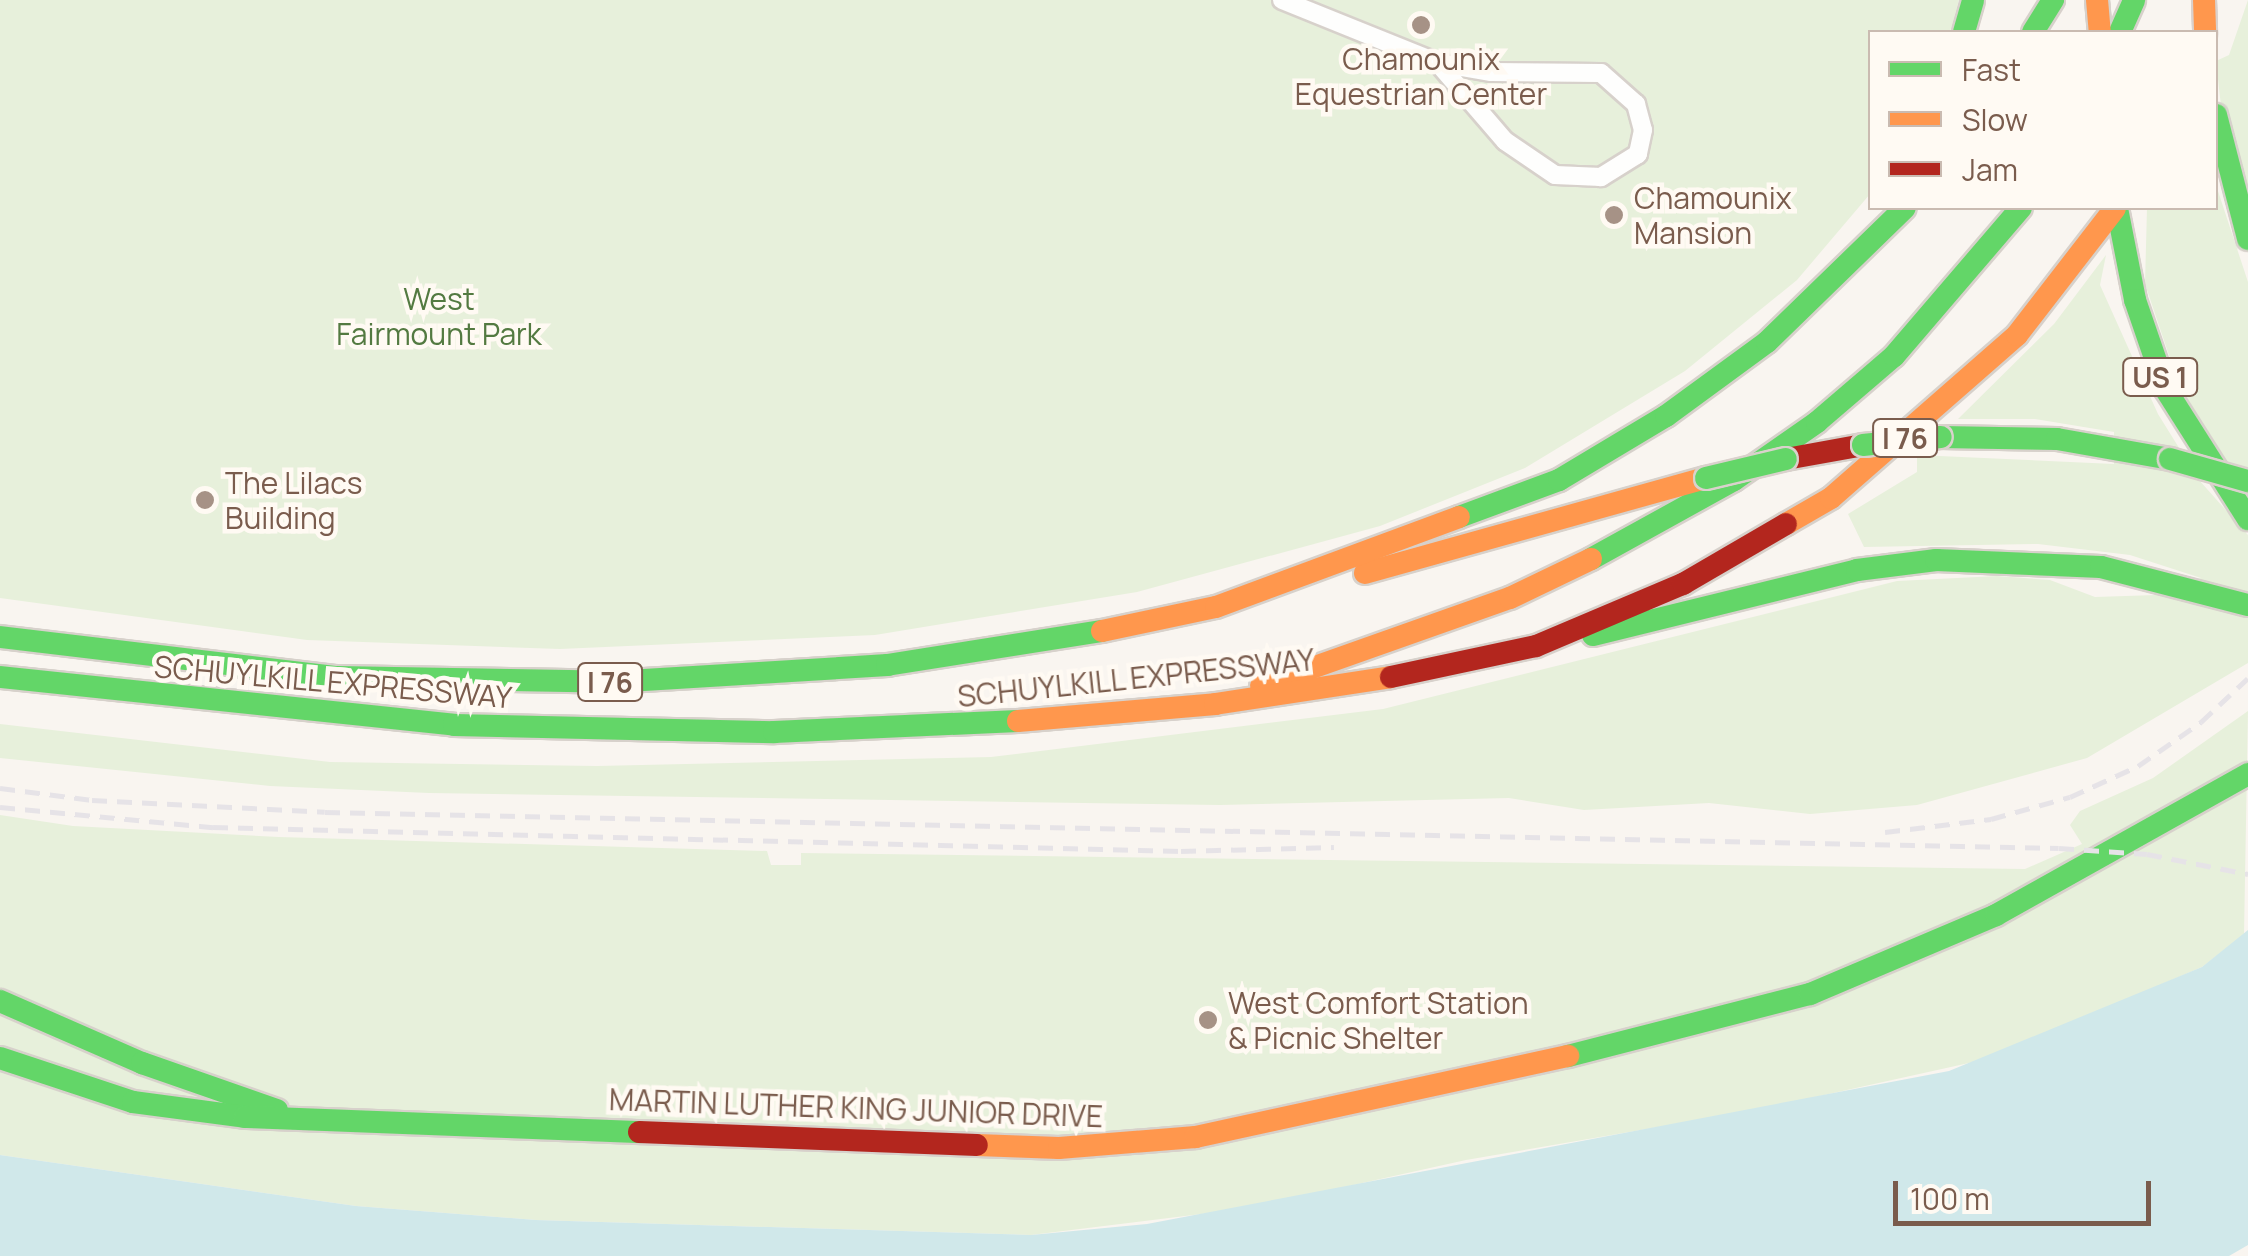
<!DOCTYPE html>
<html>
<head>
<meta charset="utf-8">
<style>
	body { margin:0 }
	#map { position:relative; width:2248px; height:1256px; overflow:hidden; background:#f9f5f0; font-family:Manrope,sans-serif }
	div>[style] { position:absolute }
	.green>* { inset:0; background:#e7f0db }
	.water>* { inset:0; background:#d0e8ea }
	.roads { filter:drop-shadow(2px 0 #d7d1cb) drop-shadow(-2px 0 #d7d1cb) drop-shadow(0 2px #d7d1cb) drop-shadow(0 -2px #d7d1cb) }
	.street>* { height:18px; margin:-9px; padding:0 9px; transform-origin:9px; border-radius:9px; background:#fefefd }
	.fast>* { height:22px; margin:-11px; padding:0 11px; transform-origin:11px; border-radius:11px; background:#63d668 }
	.slow>* { height:22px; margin:-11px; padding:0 11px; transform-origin:11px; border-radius:11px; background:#ff974d }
	.jam>* { height:22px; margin:-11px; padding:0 11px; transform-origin:11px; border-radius:11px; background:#b3261e }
	.rail>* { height:5px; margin-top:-2.5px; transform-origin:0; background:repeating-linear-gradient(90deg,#e6e3e7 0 15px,transparent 0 25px) }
	.bridges { filter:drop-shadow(2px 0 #dad1cc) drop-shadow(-2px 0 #dad1cc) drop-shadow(0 2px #dad1cc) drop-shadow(0 -2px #dad1cc) }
	.fast-bridge>* { height:22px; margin:-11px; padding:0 11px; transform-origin:11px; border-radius:11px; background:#63d668 }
	.slow-bridge>* { height:22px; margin:-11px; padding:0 11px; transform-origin:11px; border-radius:11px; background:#ff974d }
	.dots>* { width:28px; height:28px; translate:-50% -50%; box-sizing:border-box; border:5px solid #fffaf3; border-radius:50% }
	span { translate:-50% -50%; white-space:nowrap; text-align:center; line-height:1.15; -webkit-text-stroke:9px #fffaf3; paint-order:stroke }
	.shield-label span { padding:2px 8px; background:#fffaf3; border:2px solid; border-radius:8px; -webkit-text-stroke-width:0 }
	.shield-label { font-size:28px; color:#7a5c4d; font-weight:700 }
	.poi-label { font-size:30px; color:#7a5c4d }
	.left { translate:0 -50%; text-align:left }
	.park-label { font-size:30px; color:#537a41 }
	.street-label { font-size:30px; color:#7a5c4d }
	.legend { position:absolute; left:1868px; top:30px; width:350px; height:180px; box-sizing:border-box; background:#fffaf3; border:2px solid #cabbb1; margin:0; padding:12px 18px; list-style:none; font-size:30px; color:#7a5c4d }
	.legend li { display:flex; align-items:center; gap:20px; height:50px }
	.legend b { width:50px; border:2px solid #cabbb1 }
	.scale { position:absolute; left:1893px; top:1181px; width:258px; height:45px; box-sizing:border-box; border:5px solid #7a5c4d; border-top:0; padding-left:12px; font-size:30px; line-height:35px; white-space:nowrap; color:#7a5c4d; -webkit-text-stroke:8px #fffaf3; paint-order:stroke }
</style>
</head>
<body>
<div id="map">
	<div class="green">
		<div style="clip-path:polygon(0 0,1959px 0,1950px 32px,1870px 32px,1870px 194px,1797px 280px,1685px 371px,1525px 468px,1380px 526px,1137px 592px,875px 635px,560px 649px,307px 640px,0 598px)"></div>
		<div style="clip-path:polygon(2248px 0,2248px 219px,2223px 124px,2216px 61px,2229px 55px)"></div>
		<div style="clip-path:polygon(2216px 185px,2248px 282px,2248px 503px,2179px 385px,2145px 284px,2147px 208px,2216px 208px)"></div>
		<div style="clip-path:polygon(2106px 255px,2100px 285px,2158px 414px,2199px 480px,2248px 535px,2248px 663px,2087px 758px,1917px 805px,1810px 814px,1709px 803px,1584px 810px,1509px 798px,1220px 805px,429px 793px,270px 786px,0 758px,0 724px,330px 762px,597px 766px,991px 757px,1383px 709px,1897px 581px,1997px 576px,2050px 580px,2095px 597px,2156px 595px,2201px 578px,2130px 555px,2038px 544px,1864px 547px,1848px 514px,1917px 472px,1917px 455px,2114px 464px,2114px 432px,2035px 419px,1958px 419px,2054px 324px)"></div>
		<div style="clip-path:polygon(2248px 711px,2244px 935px,2202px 967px,1987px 1059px,1752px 1111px,1466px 1160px,1250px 1208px,1031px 1235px,536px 1220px,356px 1206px,0 1155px,0 815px,73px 826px,279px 837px,767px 851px,771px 865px,801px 865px,801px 853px,2025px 869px,2082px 844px,2070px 825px,2080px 811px,2153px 778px)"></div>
	</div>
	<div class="water">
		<div style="clip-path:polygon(2248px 930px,2248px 1245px,2229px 1256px,0 1256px,0 1155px,356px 1206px,536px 1220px,1031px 1235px,1147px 1224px,1949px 1071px,2202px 967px)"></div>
	</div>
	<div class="roads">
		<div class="street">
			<div style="left:1282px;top:0;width:168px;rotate:22deg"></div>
			<div style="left:1438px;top:63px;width:54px;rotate:9.6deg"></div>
			<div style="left:1491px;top:72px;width:110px;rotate:0.5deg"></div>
			<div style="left:1601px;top:73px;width:47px;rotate:41.5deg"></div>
			<div style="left:1636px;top:104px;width:27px;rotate:75deg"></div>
			<div style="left:1643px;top:130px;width:25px;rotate:102deg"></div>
			<div style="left:1638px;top:154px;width:44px;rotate:148.1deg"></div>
			<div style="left:1601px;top:177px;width:46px;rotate:-177.5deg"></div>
			<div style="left:1555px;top:175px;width:60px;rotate:-145.8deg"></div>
			<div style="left:1505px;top:141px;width:103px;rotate:-130.7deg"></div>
		</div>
		<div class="fast">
			<div style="left:1964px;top:32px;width:33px;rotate:-74deg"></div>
			<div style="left:2033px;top:32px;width:38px;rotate:-58deg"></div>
			<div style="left:2120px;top:32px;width:35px;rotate:-66deg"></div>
			<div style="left:2216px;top:115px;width:128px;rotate:75.5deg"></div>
			<div style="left:2117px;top:208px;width:94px;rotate:78.9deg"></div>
			<div style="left:2135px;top:300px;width:95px;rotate:71deg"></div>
			<div style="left:2166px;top:390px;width:153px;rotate:57.6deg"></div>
			<div style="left:1941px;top:437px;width:116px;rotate:1deg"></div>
			<div style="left:2057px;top:439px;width:115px;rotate:10deg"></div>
			<div style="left:1459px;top:517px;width:107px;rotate:-20.3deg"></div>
			<div style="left:1559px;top:480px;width:125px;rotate:-30.9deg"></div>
			<div style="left:1666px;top:416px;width:125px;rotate:-36.2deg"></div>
			<div style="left:1767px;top:342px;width:192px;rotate:-44.2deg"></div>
			<div style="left:1591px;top:559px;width:163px;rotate:-28.9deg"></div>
			<div style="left:1734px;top:480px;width:101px;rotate:-34.9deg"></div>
			<div style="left:1817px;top:422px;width:101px;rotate:-40.6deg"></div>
			<div style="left:1894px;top:356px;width:195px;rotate:-49.4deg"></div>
			<div style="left:1593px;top:635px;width:272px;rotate:-13.8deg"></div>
			<div style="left:1857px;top:570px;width:80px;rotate:-7.2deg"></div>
			<div style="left:1936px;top:560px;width:165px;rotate:2.4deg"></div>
			<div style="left:2101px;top:567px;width:152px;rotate:14.5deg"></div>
			<div style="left:0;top:637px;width:339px;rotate:6.8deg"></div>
			<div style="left:337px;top:677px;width:274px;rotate:1deg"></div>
			<div style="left:611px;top:682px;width:277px;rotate:-3.5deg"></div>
			<div style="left:887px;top:665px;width:218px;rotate:-9deg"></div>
			<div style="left:0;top:677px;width:457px;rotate:6deg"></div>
			<div style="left:454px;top:725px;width:320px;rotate:1.3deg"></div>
			<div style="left:774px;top:732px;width:244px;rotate:-2.6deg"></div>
			<div style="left:0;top:1001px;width:155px;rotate:23.6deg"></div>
			<div style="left:142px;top:1063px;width:143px;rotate:19.2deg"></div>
			<div style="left:1568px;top:1056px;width:250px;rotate:-14.4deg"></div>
			<div style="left:1810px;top:994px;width:202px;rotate:-23deg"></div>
			<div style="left:1996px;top:915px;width:289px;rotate:-29.2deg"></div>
			<div style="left:0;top:1058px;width:140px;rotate:18.3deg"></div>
			<div style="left:133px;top:1102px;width:113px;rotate:7.6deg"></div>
			<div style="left:245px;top:1117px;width:394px;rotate:2.2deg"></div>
		</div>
		<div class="slow">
			<div style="left:2097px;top:0;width:32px;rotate:85deg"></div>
			<div style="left:1786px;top:524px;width:52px;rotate:-30deg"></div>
			<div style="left:1831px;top:498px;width:247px;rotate:-41.2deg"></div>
			<div style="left:2017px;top:335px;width:160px;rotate:-52.3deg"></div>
			<div style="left:1365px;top:573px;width:354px;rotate:-15.6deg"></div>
			<div style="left:1102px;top:631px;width:116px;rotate:-11.9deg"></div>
			<div style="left:1216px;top:607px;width:259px;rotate:-20.3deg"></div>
			<div style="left:1261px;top:686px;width:264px;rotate:-19.5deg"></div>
			<div style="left:1510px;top:598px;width:90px;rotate:-25.7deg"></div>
			<div style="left:1018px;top:721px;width:198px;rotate:-4.9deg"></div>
			<div style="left:1215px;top:704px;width:178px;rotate:-8.7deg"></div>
			<div style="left:977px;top:1145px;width:82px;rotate:2.1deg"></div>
			<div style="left:1059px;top:1148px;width:137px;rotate:-4.6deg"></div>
			<div style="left:1196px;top:1137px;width:381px;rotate:-12.3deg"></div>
		</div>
		<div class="jam">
			<div style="left:1786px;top:459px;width:78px;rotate:-10.3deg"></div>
			<div style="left:1391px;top:677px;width:148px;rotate:-12.1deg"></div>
			<div style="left:1536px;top:646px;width:160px;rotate:-22.9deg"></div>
			<div style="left:1683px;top:584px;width:119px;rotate:-30.2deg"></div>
			<div style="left:639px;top:1132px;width:338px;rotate:2.2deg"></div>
		</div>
	</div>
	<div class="rail">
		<div style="left:0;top:788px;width:93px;rotate:7.4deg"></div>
		<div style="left:92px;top:800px;width:233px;rotate:2.9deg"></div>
		<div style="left:325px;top:812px;width:1734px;rotate:1.19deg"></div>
		<div style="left:2059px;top:848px;width:88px;rotate:3.9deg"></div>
		<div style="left:2147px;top:854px;width:103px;rotate:11.2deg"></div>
		<div style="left:0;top:807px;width:214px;rotate:5.4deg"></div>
		<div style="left:213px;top:827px;width:968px;rotate:1.42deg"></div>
		<div style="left:1181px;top:851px;width:153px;rotate:-1.5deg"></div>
		<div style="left:1885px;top:832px;width:107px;rotate:-7deg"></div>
		<div style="left:1991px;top:819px;width:82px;rotate:-15.6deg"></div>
		<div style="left:2070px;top:797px;width:75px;rotate:-24.5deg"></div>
		<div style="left:2138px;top:766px;width:77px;rotate:-34.9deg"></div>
		<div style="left:2201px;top:722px;width:64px;rotate:-43.1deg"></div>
	</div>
	<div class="bridges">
		<div class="fast-bridge">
			<div style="left:1863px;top:445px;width:78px;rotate:-5.9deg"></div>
			<div style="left:2170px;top:459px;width:81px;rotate:15.8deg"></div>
			<div style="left:1706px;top:478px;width:82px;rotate:-13.4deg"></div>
		</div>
		<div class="slow-bridge">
			<div style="left:2204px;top:0;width:32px;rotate:88deg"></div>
		</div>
	</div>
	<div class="dots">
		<div style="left:1421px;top:25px;background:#a69286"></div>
		<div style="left:1614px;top:215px;background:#a69286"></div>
		<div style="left:205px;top:500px;background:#a69286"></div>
		<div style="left:1208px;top:1020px;background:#a69286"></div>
	</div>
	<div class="shield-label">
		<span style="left:2160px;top:377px">US 1</span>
		<span style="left:1905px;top:438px">I 76</span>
		<span style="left:610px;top:682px">I 76</span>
	</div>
	<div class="poi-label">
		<span style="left:1421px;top:76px">Chamounix<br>Equestrian Center</span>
		<span class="left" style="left:1634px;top:215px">Chamounix<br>Mansion</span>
		<span class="left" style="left:225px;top:500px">The Lilacs<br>Building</span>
		<span class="left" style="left:1228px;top:1020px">West Comfort Station<br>&amp; Picnic Shelter</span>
	</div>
	<div class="park-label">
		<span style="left:439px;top:316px">West<br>Fairmount Park</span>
	</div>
	<div class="street-label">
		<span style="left:1136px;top:678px;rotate:-6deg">SCHUYLKILL EXPRESSWAY</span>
		<span style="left:333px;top:682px;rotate:5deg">SCHUYLKILL EXPRESSWAY</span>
		<span style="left:856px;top:1108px;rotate:2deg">MARTIN LUTHER KING JUNIOR DRIVE</span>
	</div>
	<ul class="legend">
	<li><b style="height:12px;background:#63d668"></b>Fast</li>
	<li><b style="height:12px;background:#ff974d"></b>Slow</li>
	<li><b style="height:12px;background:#b3261e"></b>Jam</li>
	</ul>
	<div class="scale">100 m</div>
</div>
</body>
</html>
